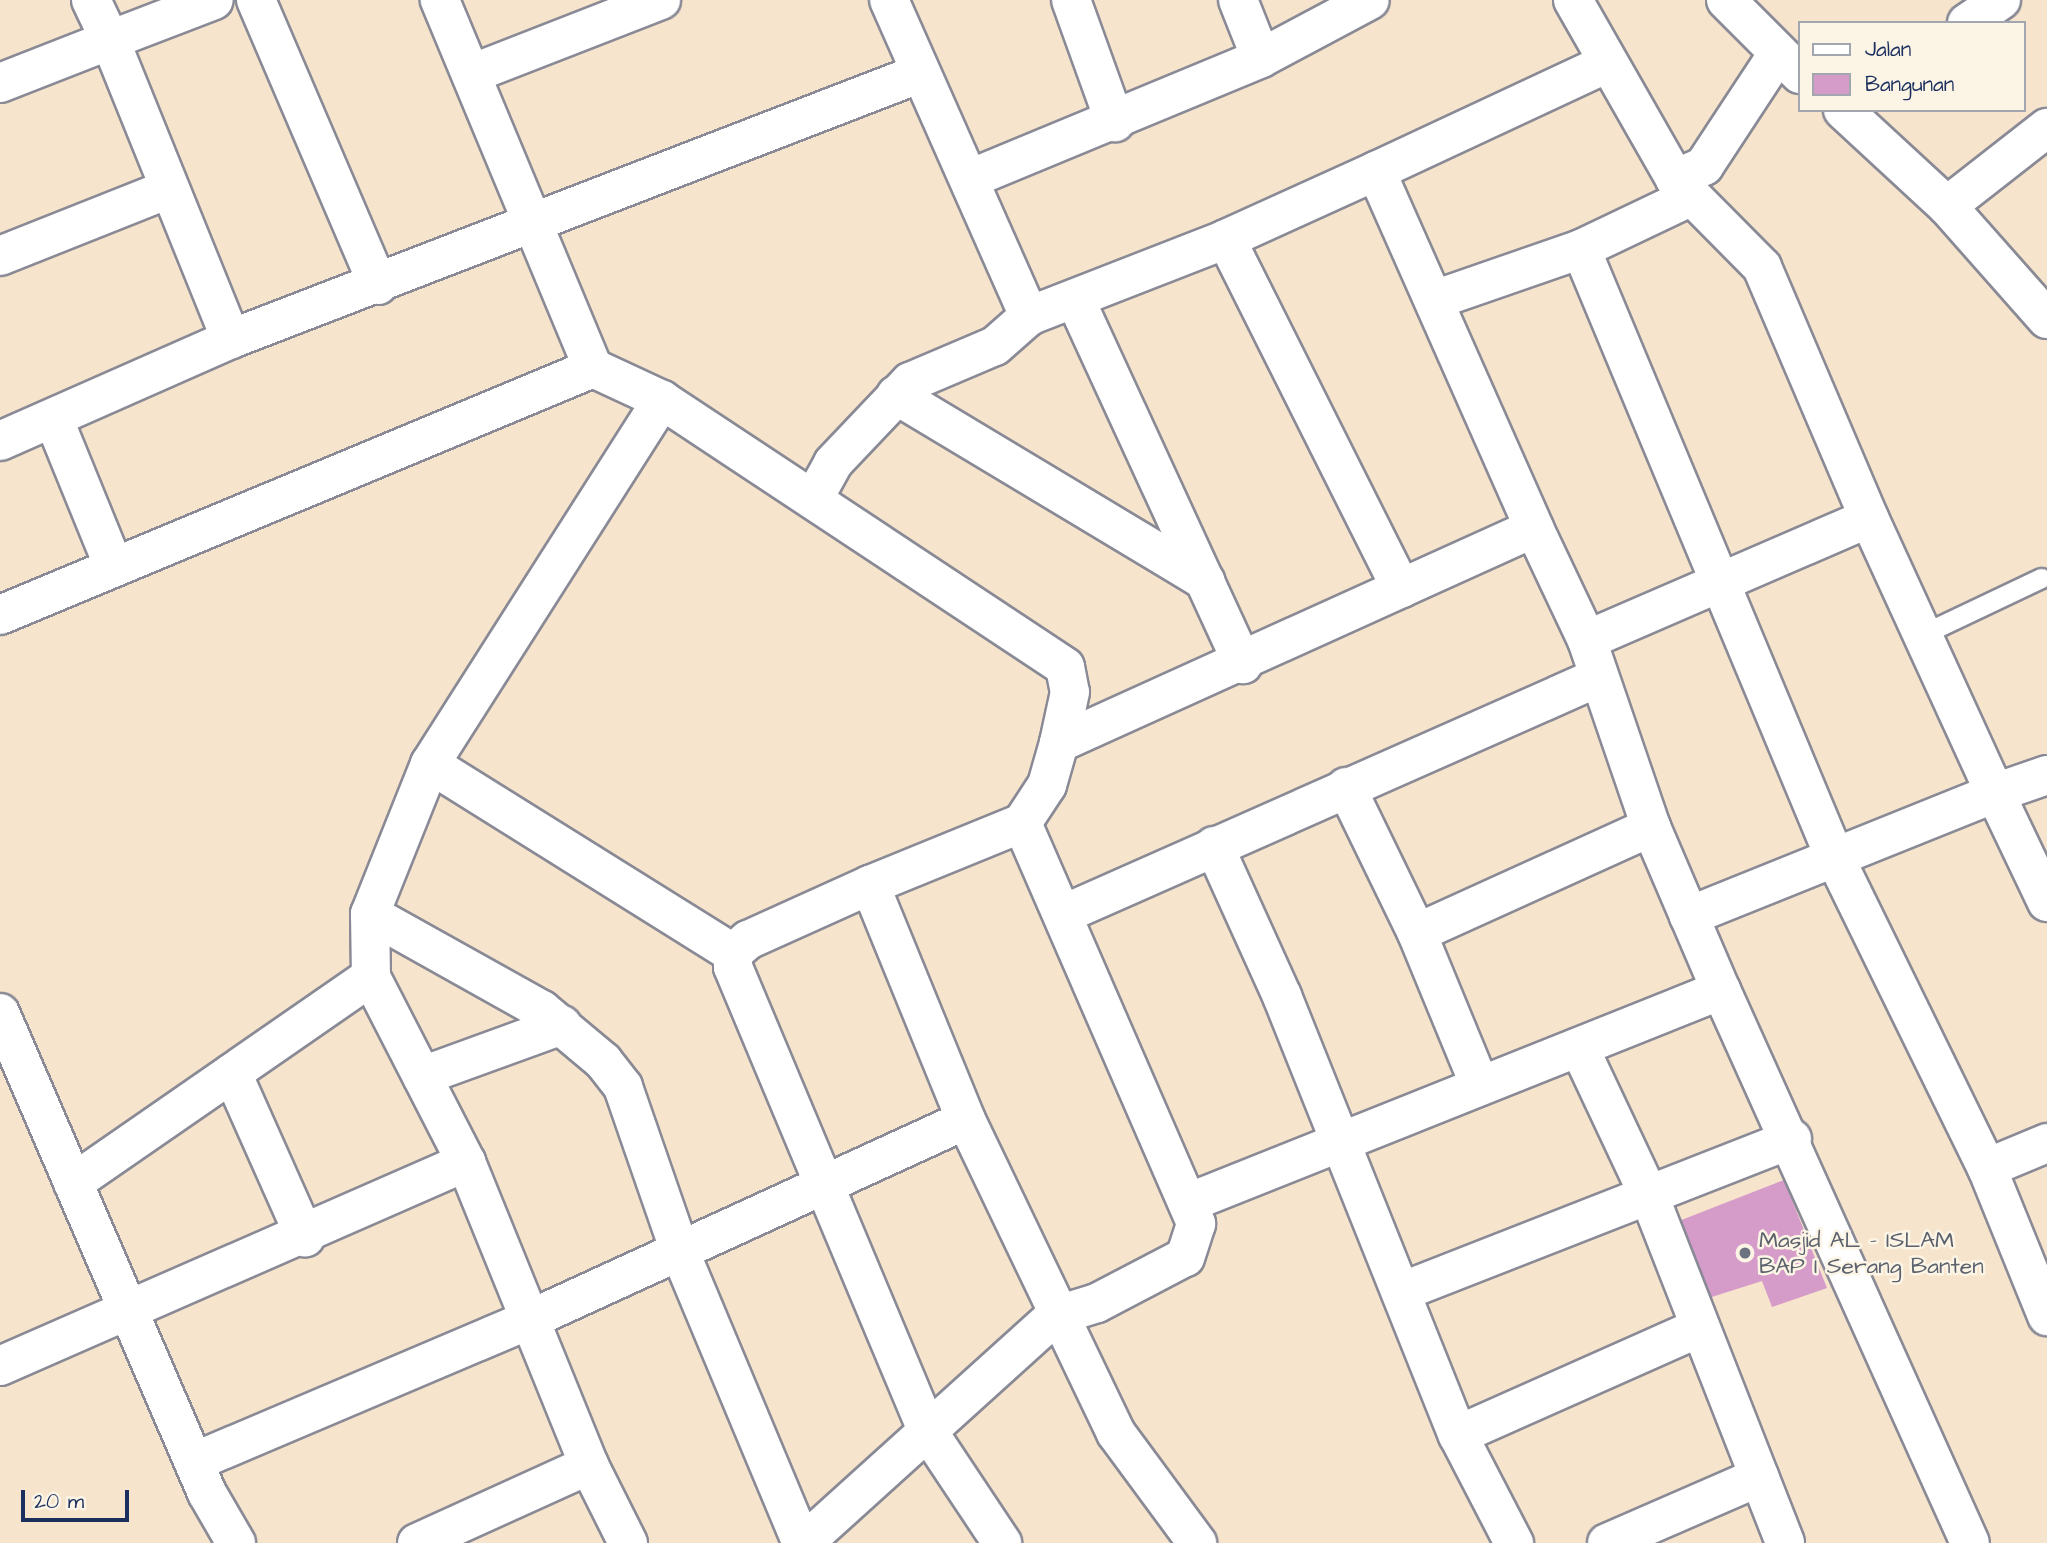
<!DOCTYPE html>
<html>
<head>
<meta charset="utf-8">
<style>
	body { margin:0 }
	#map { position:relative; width:2047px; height:1543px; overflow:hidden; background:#f7e4cc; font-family:"Architects Daughter",sans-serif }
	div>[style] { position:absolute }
	.building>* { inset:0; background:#d59bc9 }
	.roads { filter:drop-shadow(2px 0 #898a95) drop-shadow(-2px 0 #898a95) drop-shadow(0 2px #898a95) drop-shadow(0 -2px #898a95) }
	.service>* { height:19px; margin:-9.5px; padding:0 9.5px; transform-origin:9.5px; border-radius:9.5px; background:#fff }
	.minor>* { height:38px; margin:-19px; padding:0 19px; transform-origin:19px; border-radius:19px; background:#fff }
	.dots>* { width:19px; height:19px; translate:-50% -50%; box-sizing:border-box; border:4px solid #fcf5e5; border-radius:50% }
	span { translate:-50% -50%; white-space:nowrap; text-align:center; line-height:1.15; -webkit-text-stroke:5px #fcf5e5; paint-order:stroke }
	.worship-label { font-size:23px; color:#5b616d }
	.left { translate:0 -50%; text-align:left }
	.legend { position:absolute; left:1798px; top:21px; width:228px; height:91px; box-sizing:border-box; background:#fcf5e5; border:2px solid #a2a6af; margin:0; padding:9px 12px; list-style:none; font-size:21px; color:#1b2f5e }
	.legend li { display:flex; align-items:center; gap:14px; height:35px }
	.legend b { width:35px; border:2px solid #a2a6af }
	.scale { position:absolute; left:21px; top:1490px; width:108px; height:32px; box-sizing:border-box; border:4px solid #1b2f5e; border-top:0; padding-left:9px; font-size:21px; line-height:24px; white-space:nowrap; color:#1b2f5e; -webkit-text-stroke:5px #fcf5e5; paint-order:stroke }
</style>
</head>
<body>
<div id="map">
	<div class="building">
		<div style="clip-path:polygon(1784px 1180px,1827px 1288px,1772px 1307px,1762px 1281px,1696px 1302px,1666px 1226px)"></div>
	</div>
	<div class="roads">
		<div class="service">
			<div style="left:1921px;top:635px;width:133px;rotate:-25.4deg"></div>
		</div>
		<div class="minor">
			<div style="left:91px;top:0;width:44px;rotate:64.6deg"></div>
			<div style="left:110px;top:40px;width:111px;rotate:-21deg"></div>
			<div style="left:256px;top:0;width:310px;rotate:66.8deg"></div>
			<div style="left:889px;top:0;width:346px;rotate:66.1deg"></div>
			<div style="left:1071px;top:0;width:130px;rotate:70.2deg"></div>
			<div style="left:1238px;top:0;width:62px;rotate:68.4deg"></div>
			<div style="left:1573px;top:0;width:206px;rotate:60.3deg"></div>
			<div style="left:1675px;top:179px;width:124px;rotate:45.3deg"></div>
			<div style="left:1762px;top:267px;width:273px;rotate:66.9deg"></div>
			<div style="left:1726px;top:0;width:105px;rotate:45deg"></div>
			<div style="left:1967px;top:23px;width:41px;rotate:-34.1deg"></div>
			<div style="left:471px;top:74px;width:204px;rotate:-21.3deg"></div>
			<div style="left:0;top:83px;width:118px;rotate:-21.4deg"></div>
			<div style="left:110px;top:40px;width:323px;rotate:68deg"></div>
			<div style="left:1843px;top:110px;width:142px;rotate:42.7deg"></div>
			<div style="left:1947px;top:206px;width:151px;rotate:48.5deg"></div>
			<div style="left:1376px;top:171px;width:253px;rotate:-25deg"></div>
			<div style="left:972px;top:178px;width:313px;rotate:-22.5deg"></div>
			<div style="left:1261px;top:58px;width:123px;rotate:-28deg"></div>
			<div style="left:1675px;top:179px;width:32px;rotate:-24deg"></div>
			<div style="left:1704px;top:166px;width:133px;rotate:-56.7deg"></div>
			<div style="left:1947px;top:206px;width:127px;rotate:-38deg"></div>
			<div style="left:1226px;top:239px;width:391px;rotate:63.4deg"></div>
			<div style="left:1581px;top:249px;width:660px;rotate:67.36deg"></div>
			<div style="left:1835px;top:858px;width:345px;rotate:63.9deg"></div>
			<div style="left:1987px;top:1168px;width:160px;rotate:67.9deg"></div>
			<div style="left:0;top:256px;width:181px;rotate:-21.7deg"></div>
			<div style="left:1075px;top:299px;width:402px;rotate:65.3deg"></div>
			<div style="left:1437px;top:299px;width:152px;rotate:-19.1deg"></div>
			<div style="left:1581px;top:249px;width:119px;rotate:-25.5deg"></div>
			<div style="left:896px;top:395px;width:361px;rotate:31deg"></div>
			<div style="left:662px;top:400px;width:483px;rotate:33.5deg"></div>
			<div style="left:1065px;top:667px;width:25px;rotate:79deg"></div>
			<div style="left:1070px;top:692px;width:52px;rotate:102.2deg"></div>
			<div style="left:1059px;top:743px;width:44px;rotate:105.9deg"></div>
			<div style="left:1047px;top:785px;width:45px;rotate:123.3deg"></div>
			<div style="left:1022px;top:823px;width:437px;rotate:66.5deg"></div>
			<div style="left:1196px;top:1224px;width:35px;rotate:108deg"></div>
			<div style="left:1185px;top:1257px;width:99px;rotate:152.4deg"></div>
			<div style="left:1097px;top:1303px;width:44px;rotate:162.8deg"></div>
			<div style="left:1055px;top:1316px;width:338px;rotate:137.9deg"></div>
			<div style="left:54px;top:420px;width:159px;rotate:67.8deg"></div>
			<div style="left:0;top:441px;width:253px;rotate:-23.8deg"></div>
			<div style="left:231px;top:339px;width:736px;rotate:-21.09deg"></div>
			<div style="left:815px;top:496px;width:38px;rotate:-61deg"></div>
			<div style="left:833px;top:463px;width:112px;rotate:-46.5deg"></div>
			<div style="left:910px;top:382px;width:92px;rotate:-23deg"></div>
			<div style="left:995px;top:346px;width:45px;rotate:-41.4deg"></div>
			<div style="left:1029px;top:316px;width:212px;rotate:-21.3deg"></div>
			<div style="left:1226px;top:239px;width:165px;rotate:-24.4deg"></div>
			<div style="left:1376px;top:171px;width:390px;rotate:66.1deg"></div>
			<div style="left:0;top:615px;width:642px;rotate:-22.61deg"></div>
			<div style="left:1587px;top:640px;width:307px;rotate:-23.4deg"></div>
			<div style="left:1869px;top:518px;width:302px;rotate:65.4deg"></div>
			<div style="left:1995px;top:793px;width:330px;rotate:158.1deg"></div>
			<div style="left:1059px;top:743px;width:521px;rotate:-24.35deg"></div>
			<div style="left:1534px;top:528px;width:124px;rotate:64.7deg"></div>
			<div style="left:1587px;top:640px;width:198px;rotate:71.1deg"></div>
			<div style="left:1651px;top:827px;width:177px;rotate:66.8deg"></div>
			<div style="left:1721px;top:990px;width:574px;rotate:158.22deg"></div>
			<div style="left:430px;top:764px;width:357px;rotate:32deg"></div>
			<div style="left:733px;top:953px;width:14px;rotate:90deg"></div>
			<div style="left:733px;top:967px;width:502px;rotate:67.27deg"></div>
			<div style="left:927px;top:1430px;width:136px;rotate:56.4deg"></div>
			<div style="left:2047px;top:775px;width:55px;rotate:160.9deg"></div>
			<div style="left:1995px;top:793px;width:121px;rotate:64.5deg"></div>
			<div style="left:1346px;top:787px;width:162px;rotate:64.1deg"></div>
			<div style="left:1417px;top:933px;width:165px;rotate:67.6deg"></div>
			<div style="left:1214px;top:846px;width:165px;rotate:65.6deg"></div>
			<div style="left:1282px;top:996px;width:473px;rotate:68.2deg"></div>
			<div style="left:1458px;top:1435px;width:122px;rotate:62.6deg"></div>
			<div style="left:1066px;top:913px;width:583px;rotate:-23.88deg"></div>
			<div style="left:370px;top:914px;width:162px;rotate:-68.2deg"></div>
			<div style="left:430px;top:764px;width:432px;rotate:-57.5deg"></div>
			<div style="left:662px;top:400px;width:76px;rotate:-155.1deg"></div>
			<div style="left:593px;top:368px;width:399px;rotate:-112.6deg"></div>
			<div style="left:1417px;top:933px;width:257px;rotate:-24.4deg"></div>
			<div style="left:733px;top:953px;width:20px;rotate:-41deg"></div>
			<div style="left:748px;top:940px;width:134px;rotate:-24.3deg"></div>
			<div style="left:1721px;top:990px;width:606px;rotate:65.76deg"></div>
			<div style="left:0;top:1013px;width:523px;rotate:66.67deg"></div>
			<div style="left:207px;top:1493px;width:58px;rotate:59.9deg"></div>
			<div style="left:1579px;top:1047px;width:167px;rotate:64.8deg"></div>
			<div style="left:1650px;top:1198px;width:370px;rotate:68.6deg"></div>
			<div style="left:232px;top:1073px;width:180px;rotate:66deg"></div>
			<div style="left:422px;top:1076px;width:149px;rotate:-20deg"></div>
			<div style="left:966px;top:1120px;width:254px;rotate:-112.2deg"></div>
			<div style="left:870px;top:885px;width:164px;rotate:-22.2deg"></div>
			<div style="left:1987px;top:1168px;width:65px;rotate:-22.6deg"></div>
			<div style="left:73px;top:1183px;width:362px;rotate:-34.7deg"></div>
			<div style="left:1401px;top:1292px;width:420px;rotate:-21.4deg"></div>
			<div style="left:0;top:1366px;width:509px;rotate:-23.64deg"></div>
			<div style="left:1458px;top:1435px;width:263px;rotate:-24deg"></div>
			<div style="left:194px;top:1462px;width:368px;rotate:-23deg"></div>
			<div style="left:533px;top:1318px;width:476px;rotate:-24.6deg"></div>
			<div style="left:966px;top:1120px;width:347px;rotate:64.4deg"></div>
			<div style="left:1116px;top:1433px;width:137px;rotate:53.6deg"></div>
			<div style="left:417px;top:1543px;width:189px;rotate:-24.4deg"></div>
			<div style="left:628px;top:1543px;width:87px;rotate:-116.6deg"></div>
			<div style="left:589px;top:1465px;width:327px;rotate:-112.1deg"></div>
			<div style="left:466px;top:1162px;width:208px;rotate:-117.2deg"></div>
			<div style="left:371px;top:977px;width:63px;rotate:-90.9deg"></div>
			<div style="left:370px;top:914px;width:197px;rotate:29.2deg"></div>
			<div style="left:542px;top:1010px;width:80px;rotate:39.9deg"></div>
			<div style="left:603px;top:1061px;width:33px;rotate:52deg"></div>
			<div style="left:623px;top:1087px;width:175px;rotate:70.9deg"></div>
			<div style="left:680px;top:1252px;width:316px;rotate:67.3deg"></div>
			<div style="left:1607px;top:1543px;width:166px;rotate:-23.5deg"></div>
		</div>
	</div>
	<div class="dots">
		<div style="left:1745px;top:1253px;background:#6b7280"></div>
	</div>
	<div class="worship-label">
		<span class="left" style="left:1759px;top:1253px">Masjid AL - ISLAM<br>BAP I Serang Banten</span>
	</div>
	<ul class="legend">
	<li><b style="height:9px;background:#fff"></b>Jalan</li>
	<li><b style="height:19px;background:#d59bc9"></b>Bangunan</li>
	</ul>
	<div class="scale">20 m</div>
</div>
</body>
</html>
